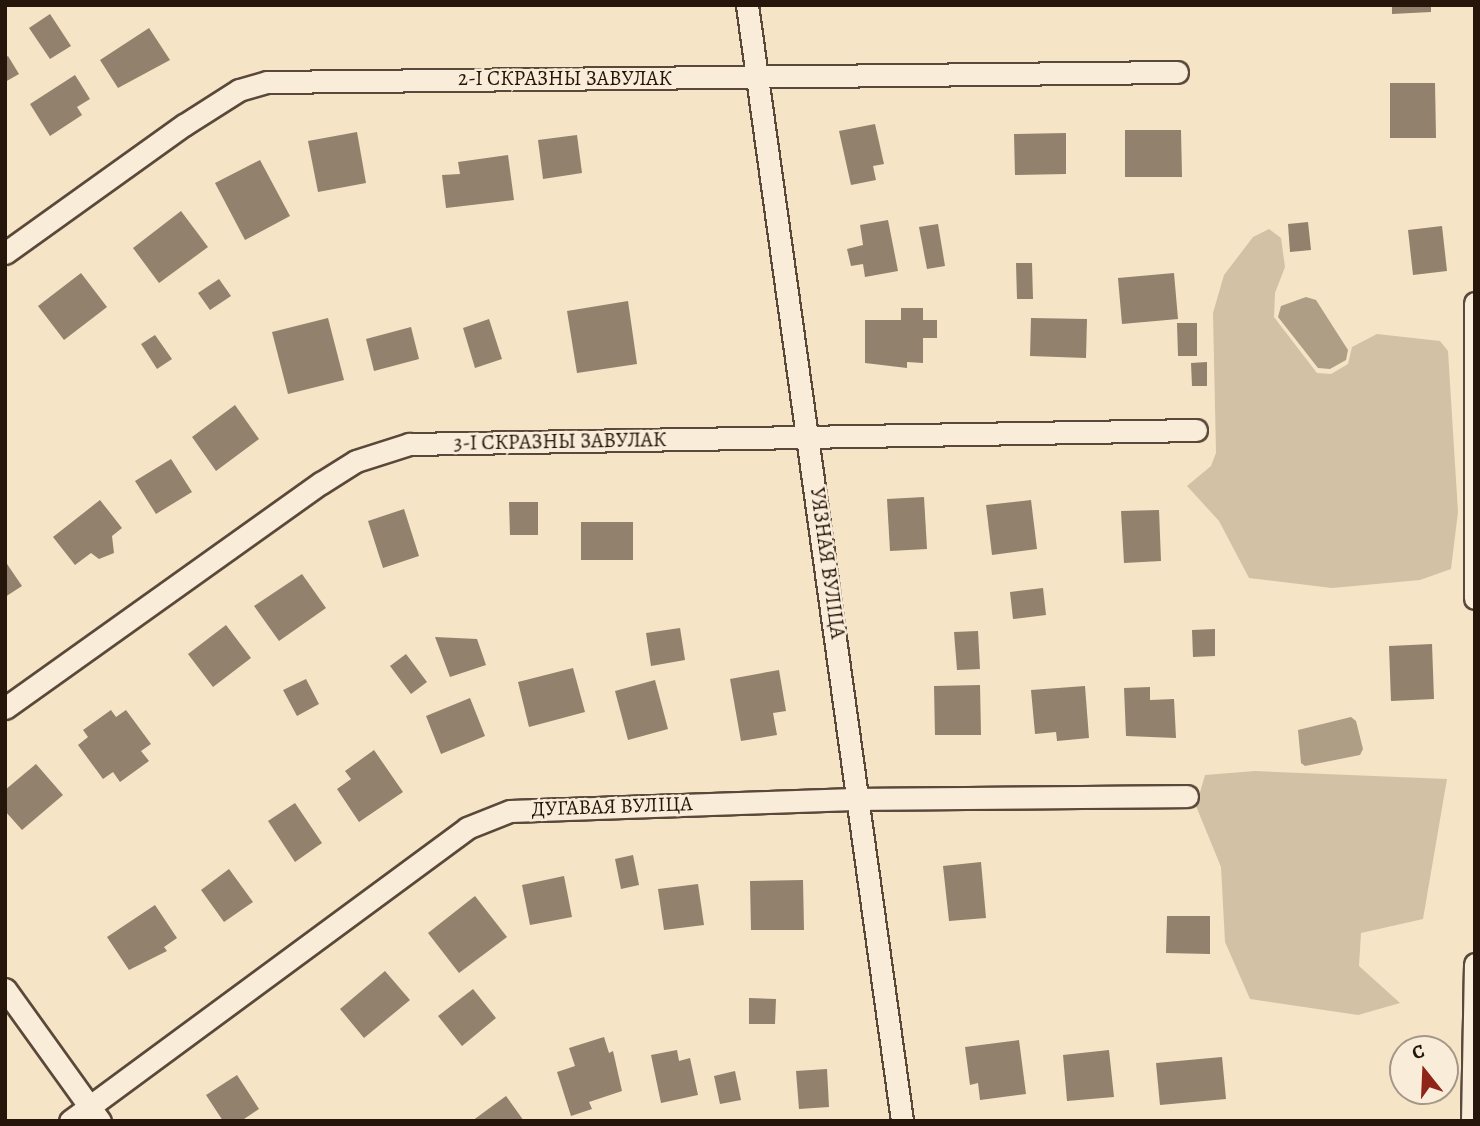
<!DOCTYPE html>
<html>
<head>
<meta charset="utf-8">
<style>
	body { margin:0 }
	#map { position:relative; width:1480px; height:1126px; overflow:hidden; background:#f6e4c6; font-family:Alegreya,serif }
	div>[style] { position:absolute }
	.green>* { inset:0; background:#d3c1a6 }
	.water>* { inset:0; background:#af9e86 }
	.building>* { inset:0; background:#92816c }
	.roads { filter:drop-shadow(2px 0 #5a493a) drop-shadow(-2px 0 #5a493a) drop-shadow(0 2px #5a493a) drop-shadow(0 -2px #5a493a) }
	.street>* { height:21px; margin:-10.5px; padding:0 10.5px; transform-origin:10.5px; border-radius:10.5px; background:#f9edda }
	span { translate:-50% -50%; white-space:nowrap; text-align:center; line-height:1.15; -webkit-text-stroke:5px #f9edda; paint-order:stroke }
	.street-label { font-size:21px; color:#26150b }
	.frame { position:absolute; inset:0; border:7px solid #26150b; pointer-events:none }
	.north { position:absolute; left:1389px; top:1035px; width:70px; height:70px; box-sizing:border-box; background:#f9edda; border:2px solid #a59787; border-radius:50%; rotate:342deg; font-size:19px; font-weight:700; line-height:28px; text-align:center; color:#26150b }
	.north::after { content:''; display:block; margin:auto; width:24px; height:32px; background:#8f2418; clip-path:polygon(50% 0,100% 100%,50% 72%,0 100%) }
</style>
</head>
<body>
<div id="map">
	<div class="green">
		<div style="clip-path:polygon(1269px 229px,1281px 238px,1285px 267px,1275px 293px,1274px 317px,1317px 373px,1331px 374px,1348px 364px,1352px 347px,1377px 334px,1440px 341px,1448px 351px,1458px 512px,1451px 569px,1420px 580px,1332px 588px,1249px 578px,1219px 521px,1187px 486px,1211px 466px,1216px 453px,1213px 313px,1224px 275px,1253px 237px)"></div>
		<div style="clip-path:polygon(1255px 771px,1447px 779px,1423px 919px,1361px 933px,1359px 966px,1400px 1003px,1358px 1015px,1250px 999px,1225px 942px,1221px 867px,1196px 806px,1205px 775px)"></div>
	</div>
	<div class="water">
		<div style="clip-path:polygon(1306px 297px,1316px 300px,1348px 350px,1346px 360px,1330px 369px,1318px 368px,1278px 317px,1281px 306px)"></div>
		<div style="clip-path:polygon(1351px 717px,1356px 721px,1363px 749px,1360px 755px,1305px 766px,1301px 763px,1298px 730px)"></div>
	</div>
	<div class="building">
		<div style="clip-path:polygon(1392px 5px,1431px 5px,1431px 12px,1392px 14px)"></div>
		<div style="clip-path:polygon(50px 14px,71px 46px,50px 59px,29px 28px)"></div>
		<div style="clip-path:polygon(149px 28px,170px 60px,118px 88px,100px 60px)"></div>
		<div style="clip-path:polygon(8px 56px,19px 74px,5px 82px,5px 58px)"></div>
		<div style="clip-path:polygon(75px 75px,90px 99px,77px 107px,82px 115px,50px 136px,30px 104px)"></div>
		<div style="clip-path:polygon(1390px 83px,1435px 83px,1436px 138px,1390px 138px)"></div>
		<div style="clip-path:polygon(875px 124px,884px 164px,873px 166px,876px 180px,851px 185px,839px 131px)"></div>
		<div style="clip-path:polygon(1125px 130px,1181px 130px,1182px 177px,1125px 177px)"></div>
		<div style="clip-path:polygon(357px 132px,366px 183px,318px 192px,308px 141px)"></div>
		<div style="clip-path:polygon(1066px 133px,1066px 174px,1015px 175px,1014px 134px)"></div>
		<div style="clip-path:polygon(577px 135px,582px 173px,543px 179px,538px 140px)"></div>
		<div style="clip-path:polygon(508px 155px,514px 200px,446px 208px,442px 175px,460px 174px,458px 162px)"></div>
		<div style="clip-path:polygon(260px 160px,290px 216px,245px 240px,215px 183px)"></div>
		<div style="clip-path:polygon(181px 211px,208px 247px,159px 283px,133px 248px)"></div>
		<div style="clip-path:polygon(888px 220px,898px 271px,865px 277px,863px 264px,851px 266px,847px 249px,863px 245px,860px 225px)"></div>
		<div style="clip-path:polygon(1308px 222px,1311px 250px,1290px 252px,1288px 224px)"></div>
		<div style="clip-path:polygon(938px 224px,945px 266px,927px 269px,919px 227px)"></div>
		<div style="clip-path:polygon(1442px 226px,1447px 271px,1413px 275px,1408px 230px)"></div>
		<div style="clip-path:polygon(1016px 263px,1032px 263px,1033px 299px,1017px 299px)"></div>
		<div style="clip-path:polygon(81px 273px,107px 307px,64px 340px,38px 306px)"></div>
		<div style="clip-path:polygon(1174px 273px,1178px 319px,1122px 324px,1118px 278px)"></div>
		<div style="clip-path:polygon(219px 279px,231px 296px,210px 310px,198px 293px)"></div>
		<div style="clip-path:polygon(628px 301px,637px 364px,577px 373px,567px 311px)"></div>
		<div style="clip-path:polygon(901px 308px,923px 308px,923px 320px,937px 320px,937px 338px,923px 338px,923px 363px,907px 362px,907px 368px,865px 363px,865px 320px,901px 320px)"></div>
		<div style="clip-path:polygon(328px 318px,344px 380px,288px 394px,272px 332px)"></div>
		<div style="clip-path:polygon(1031px 318px,1087px 319px,1086px 358px,1030px 356px)"></div>
		<div style="clip-path:polygon(489px 319px,502px 359px,475px 368px,463px 328px)"></div>
		<div style="clip-path:polygon(1177px 323px,1197px 323px,1197px 356px,1178px 356px)"></div>
		<div style="clip-path:polygon(411px 327px,419px 359px,374px 371px,366px 339px)"></div>
		<div style="clip-path:polygon(155px 335px,172px 359px,157px 369px,141px 344px)"></div>
		<div style="clip-path:polygon(1207px 362px,1207px 386px,1192px 386px,1191px 363px)"></div>
		<div style="clip-path:polygon(235px 405px,259px 439px,216px 471px,192px 437px)"></div>
		<div style="clip-path:polygon(171px 459px,192px 492px,156px 514px,135px 481px)"></div>
		<div style="clip-path:polygon(924px 497px,927px 549px,890px 551px,887px 499px)"></div>
		<div style="clip-path:polygon(100px 500px,122px 528px,112px 536px,114px 553px,99px 559px,91px 553px,75px 565px,53px 537px)"></div>
		<div style="clip-path:polygon(1031px 500px,1037px 549px,992px 555px,986px 505px)"></div>
		<div style="clip-path:polygon(509px 502px,538px 502px,538px 535px,510px 535px)"></div>
		<div style="clip-path:polygon(404px 509px,419px 556px,383px 568px,368px 521px)"></div>
		<div style="clip-path:polygon(1159px 510px,1161px 561px,1124px 563px,1121px 511px)"></div>
		<div style="clip-path:polygon(581px 522px,633px 522px,633px 560px,581px 560px)"></div>
		<div style="clip-path:polygon(5px 561px,22px 586px,5px 597px)"></div>
		<div style="clip-path:polygon(302px 574px,326px 608px,279px 641px,254px 606px)"></div>
		<div style="clip-path:polygon(1043px 588px,1046px 615px,1013px 619px,1010px 592px)"></div>
		<div style="clip-path:polygon(226px 625px,251px 658px,213px 687px,188px 654px)"></div>
		<div style="clip-path:polygon(680px 628px,685px 660px,651px 666px,646px 633px)"></div>
		<div style="clip-path:polygon(1215px 629px,1215px 656px,1193px 657px,1192px 630px)"></div>
		<div style="clip-path:polygon(978px 631px,980px 669px,957px 670px,954px 632px)"></div>
		<div style="clip-path:polygon(435px 637px,477px 639px,486px 665px,450px 677px)"></div>
		<div style="clip-path:polygon(1432px 644px,1434px 699px,1391px 701px,1389px 646px)"></div>
		<div style="clip-path:polygon(406px 654px,427px 682px,411px 694px,390px 666px)"></div>
		<div style="clip-path:polygon(573px 668px,585px 712px,529px 727px,518px 682px)"></div>
		<div style="clip-path:polygon(779px 670px,786px 711px,773px 713px,777px 735px,741px 741px,730px 679px)"></div>
		<div style="clip-path:polygon(306px 679px,319px 704px,297px 716px,283px 690px)"></div>
		<div style="clip-path:polygon(655px 680px,668px 729px,628px 740px,615px 691px)"></div>
		<div style="clip-path:polygon(980px 685px,981px 735px,935px 735px,934px 686px)"></div>
		<div style="clip-path:polygon(1085px 686px,1089px 738px,1057px 741px,1056px 732px,1035px 734px,1031px 690px)"></div>
		<div style="clip-path:polygon(1150px 687px,1150px 700px,1174px 699px,1176px 738px,1126px 736px,1124px 688px)"></div>
		<div style="clip-path:polygon(470px 698px,485px 736px,441px 754px,426px 716px)"></div>
		<div style="clip-path:polygon(111px 710px,116px 717px,126px 710px,151px 744px,141px 751px,149px 761px,120px 782px,113px 772px,103px 779px,78px 745px,88px 737px,83px 730px)"></div>
		<div style="clip-path:polygon(374px 750px,403px 792px,359px 822px,337px 789px,351px 779px,345px 771px)"></div>
		<div style="clip-path:polygon(36px 764px,63px 795px,22px 830px,5px 811px,5px 790px)"></div>
		<div style="clip-path:polygon(295px 803px,322px 843px,295px 862px,268px 821px)"></div>
		<div style="clip-path:polygon(633px 855px,639px 885px,621px 889px,615px 859px)"></div>
		<div style="clip-path:polygon(981px 862px,986px 918px,949px 921px,943px 866px)"></div>
		<div style="clip-path:polygon(229px 869px,253px 902px,224px 922px,201px 890px)"></div>
		<div style="clip-path:polygon(564px 876px,572px 917px,530px 925px,522px 885px)"></div>
		<div style="clip-path:polygon(803px 880px,804px 930px,751px 930px,750px 881px)"></div>
		<div style="clip-path:polygon(698px 884px,704px 925px,664px 930px,658px 889px)"></div>
		<div style="clip-path:polygon(475px 896px,507px 937px,459px 973px,428px 933px)"></div>
		<div style="clip-path:polygon(155px 905px,177px 938px,164px 947px,167px 951px,129px 970px,107px 937px)"></div>
		<div style="clip-path:polygon(1167px 916px,1210px 916px,1210px 954px,1166px 953px)"></div>
		<div style="clip-path:polygon(385px 971px,410px 1000px,364px 1038px,340px 1009px)"></div>
		<div style="clip-path:polygon(473px 989px,496px 1018px,462px 1046px,438px 1016px)"></div>
		<div style="clip-path:polygon(749px 998px,776px 999px,775px 1024px,749px 1024px)"></div>
		<div style="clip-path:polygon(604px 1037px,609px 1053px,613px 1051px,622px 1091px,589px 1102px,592px 1109px,571px 1116px,557px 1072px,575px 1066px,569px 1048px)"></div>
		<div style="clip-path:polygon(1019px 1040px,1026px 1094px,980px 1100px,978px 1083px,970px 1085px,965px 1047px)"></div>
		<div style="clip-path:polygon(677px 1050px,679px 1061px,690px 1058px,698px 1095px,661px 1103px,651px 1055px)"></div>
		<div style="clip-path:polygon(1109px 1050px,1114px 1097px,1067px 1101px,1063px 1055px)"></div>
		<div style="clip-path:polygon(1222px 1057px,1226px 1099px,1160px 1105px,1156px 1063px)"></div>
		<div style="clip-path:polygon(827px 1069px,829px 1107px,799px 1109px,796px 1071px)"></div>
		<div style="clip-path:polygon(735px 1071px,741px 1100px,720px 1104px,714px 1076px)"></div>
		<div style="clip-path:polygon(237px 1075px,259px 1109px,241px 1121px,223px 1121px,206px 1095px)"></div>
		<div style="clip-path:polygon(506px 1096px,524px 1121px,472px 1121px)"></div>
	</div>
	<div class="roads">
		<div class="street">
			<div style="left:747px;top:5px;width:1127px;rotate:82.09deg"></div>
			<div style="left:5px;top:253px;width:220px;rotate:-35.6deg"></div>
			<div style="left:184px;top:125px;width:65px;rotate:-32.5deg"></div>
			<div style="left:239px;top:90px;width:29px;rotate:-16deg"></div>
			<div style="left:267px;top:82px;width:910px;rotate:-0.63deg"></div>
			<div style="left:1475px;top:303px;width:295px;rotate:90deg"></div>
			<div style="left:5px;top:708px;width:388px;rotate:-35.5deg"></div>
			<div style="left:321px;top:483px;width:41px;rotate:-32.2deg"></div>
			<div style="left:356px;top:461px;width:56px;rotate:-17.8deg"></div>
			<div style="left:409px;top:444px;width:787px;rotate:-1.02deg"></div>
			<div style="left:5px;top:989px;width:163px;rotate:54.3deg"></div>
			<div style="left:70px;top:1121px;width:493px;rotate:-36.4deg"></div>
			<div style="left:467px;top:828px;width:46px;rotate:-21.6deg"></div>
			<div style="left:510px;top:811px;width:351px;rotate:-2deg"></div>
			<div style="left:861px;top:799px;width:326px;rotate:-0.5deg"></div>
			<div style="left:1472px;top:1121px;width:157px;rotate:-88.9deg"></div>
		</div>
	</div>
	<div class="street-label">
		<span style="left:565px;top:78px">2-І СКРАЗНЫ ЗАВУЛАК</span>
		<span style="left:560px;top:441px;rotate:-1deg">3-І СКРАЗНЫ ЗАВУЛАК</span>
		<span style="left:828px;top:563px;rotate:82deg">УЯЗНАЯ ВУЛІЦА</span>
		<span style="left:612px;top:806px;rotate:-2deg">ДУГАВАЯ ВУЛІЦА</span>
	</div>
	<div class="frame"></div>
	<div class="north">С</div>
</div>
</body>
</html>
